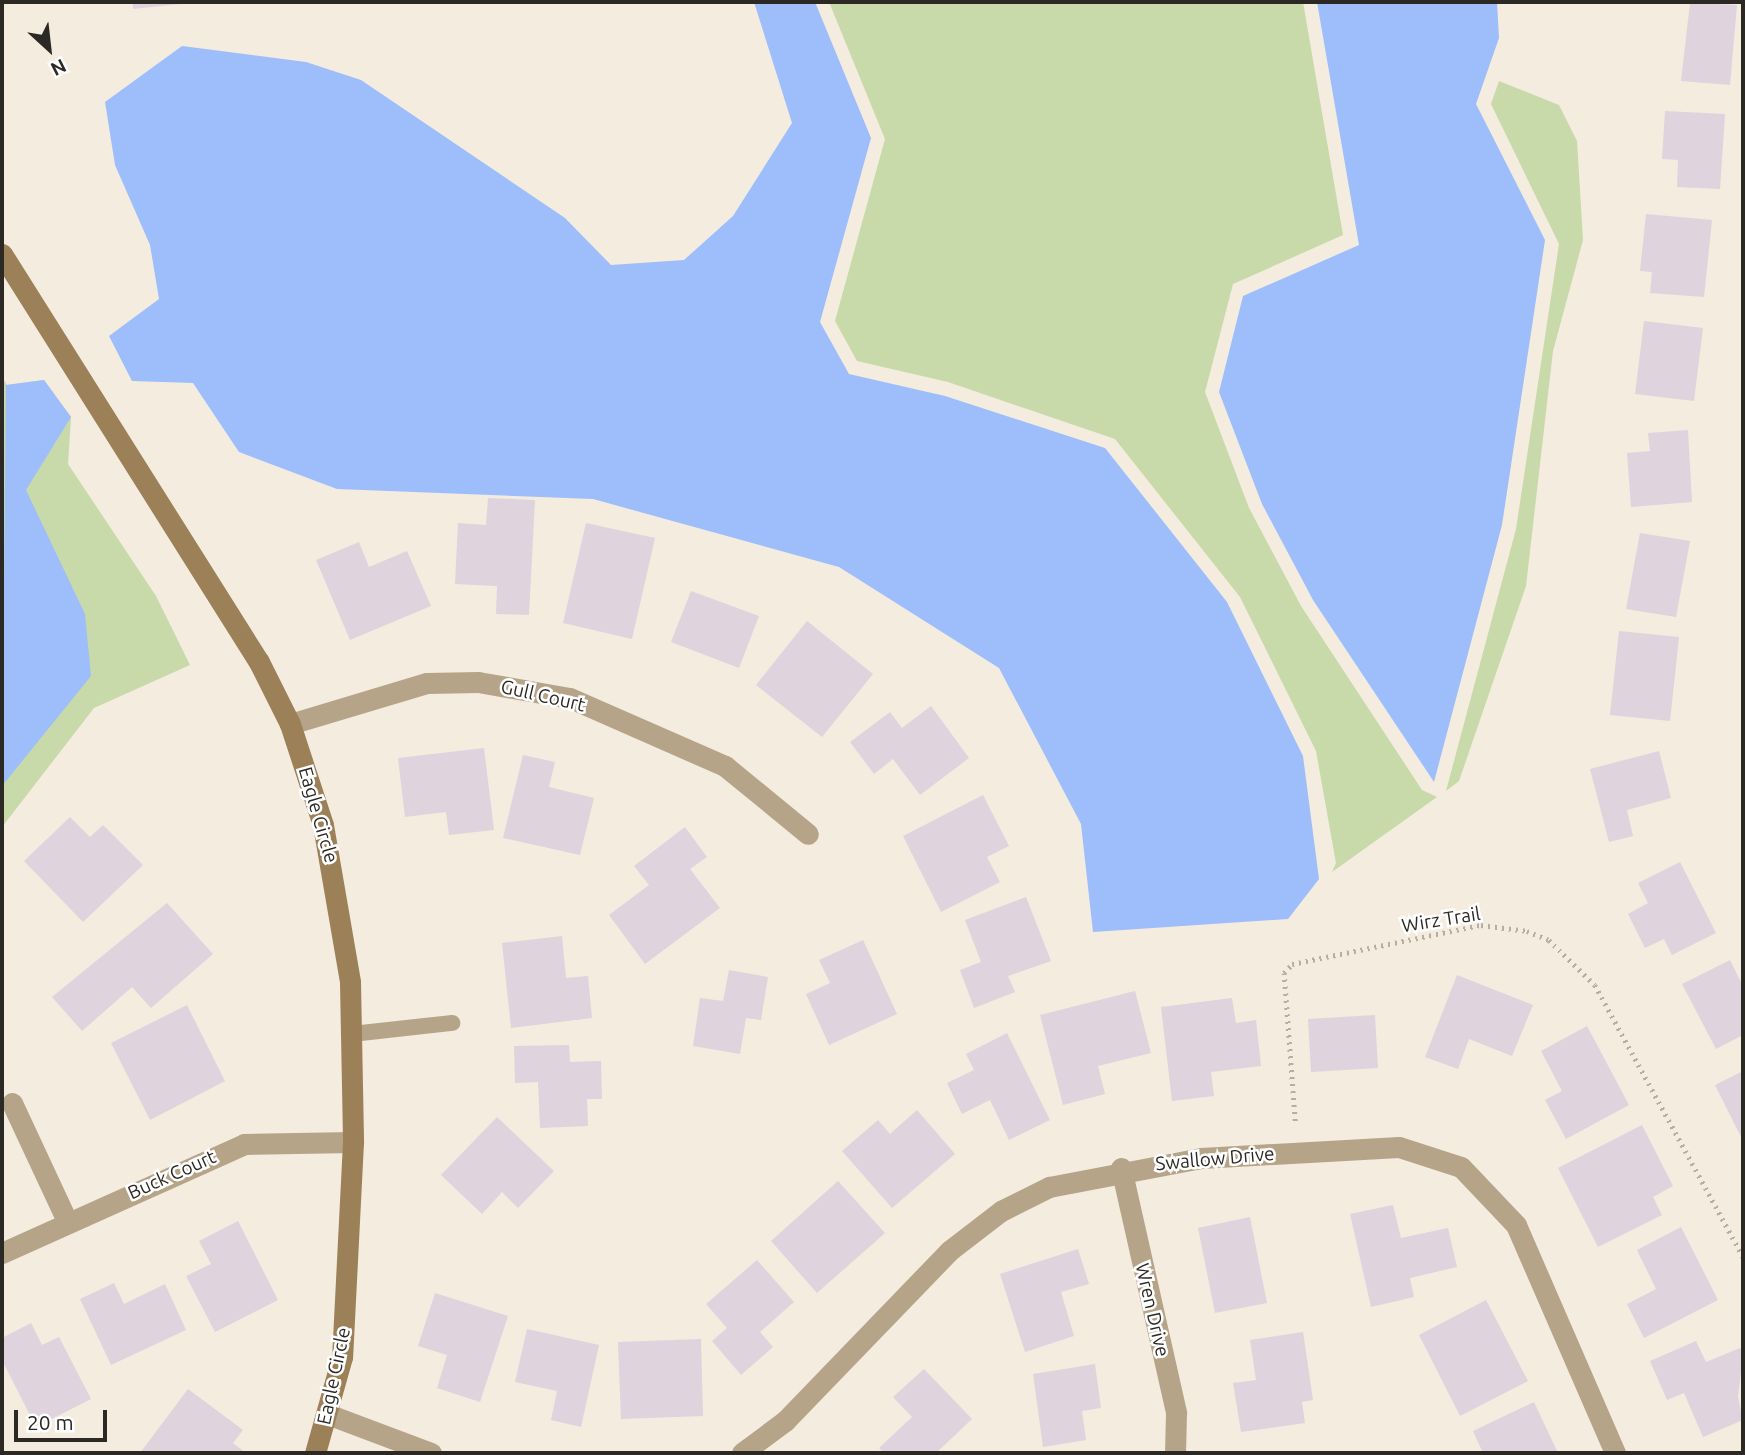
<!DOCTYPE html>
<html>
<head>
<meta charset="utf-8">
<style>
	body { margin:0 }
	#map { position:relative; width:1745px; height:1455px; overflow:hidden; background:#f3ecdf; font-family:Ubuntu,sans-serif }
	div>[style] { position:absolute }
	.green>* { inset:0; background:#c8d9aa }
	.water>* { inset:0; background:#9ebdfb }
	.building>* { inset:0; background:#dfd3dd }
	.path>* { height:4.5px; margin-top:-2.25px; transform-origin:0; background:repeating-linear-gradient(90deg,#b4aea4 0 2px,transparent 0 7px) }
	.lane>* { height:16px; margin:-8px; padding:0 8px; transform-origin:8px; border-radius:8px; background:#b6a489 }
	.street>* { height:21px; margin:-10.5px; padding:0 10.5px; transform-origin:10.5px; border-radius:10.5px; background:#b6a489 }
	.secondary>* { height:21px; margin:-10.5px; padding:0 10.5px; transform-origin:10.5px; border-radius:10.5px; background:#9b8058 }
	span { translate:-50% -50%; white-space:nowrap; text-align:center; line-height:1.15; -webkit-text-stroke:5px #fff; paint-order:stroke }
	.street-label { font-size:19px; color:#2c2924 }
	.frame { position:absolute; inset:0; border:4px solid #2c2924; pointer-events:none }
	.north { position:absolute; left:14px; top:14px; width:70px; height:70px; -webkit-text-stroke:5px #fff; paint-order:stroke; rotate:153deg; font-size:19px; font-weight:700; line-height:28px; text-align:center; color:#2c2924 }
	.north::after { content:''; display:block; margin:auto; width:24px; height:32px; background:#2c2924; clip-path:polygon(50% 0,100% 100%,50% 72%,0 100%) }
	.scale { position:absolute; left:14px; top:1410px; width:93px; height:32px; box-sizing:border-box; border:4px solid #2c2924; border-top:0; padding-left:9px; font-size:21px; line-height:24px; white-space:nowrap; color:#2c2924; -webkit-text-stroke:5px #fff; paint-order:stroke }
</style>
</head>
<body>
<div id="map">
	<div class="green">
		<div style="clip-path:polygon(829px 2px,1303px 2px,1343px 235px,1233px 284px,1205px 392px,1249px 508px,1301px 606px,1422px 790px,1437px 797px,1332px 872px,1336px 863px,1316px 751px,1240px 597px,1115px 439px,948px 382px,857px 361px,835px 321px,885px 139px)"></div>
		<div style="clip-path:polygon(1499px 81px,1559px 105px,1577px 141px,1583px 240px,1553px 351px,1526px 586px,1459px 781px,1446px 791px,1516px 529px,1559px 244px,1491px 104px)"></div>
		<div style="clip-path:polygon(2px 377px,7px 385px,44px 380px,71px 417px,68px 464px,156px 596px,190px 665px,94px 708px,2px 827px)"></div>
	</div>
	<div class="water">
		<div style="clip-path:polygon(754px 2px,815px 2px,871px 138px,820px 322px,849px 374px,945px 396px,1105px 448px,1227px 602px,1303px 756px,1319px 879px,1288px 919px,1093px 932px,1081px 824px,999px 668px,839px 567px,593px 499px,337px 489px,239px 452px,193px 383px,132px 381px,109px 336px,159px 299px,150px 245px,115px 165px,105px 102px,182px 46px,306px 62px,361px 80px,565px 218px,611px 265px,684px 260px,733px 216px,792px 123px)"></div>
		<div style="clip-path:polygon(1317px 2px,1497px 2px,1499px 38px,1476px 104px,1545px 240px,1502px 525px,1434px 782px,1313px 600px,1262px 504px,1219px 392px,1243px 296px,1359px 245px)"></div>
		<div style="clip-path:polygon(44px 380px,71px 417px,26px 490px,85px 614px,91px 676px,2px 786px,6px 385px)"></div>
	</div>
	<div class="building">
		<div style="clip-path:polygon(133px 2px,180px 2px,180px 4px,133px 9px)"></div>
		<div style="clip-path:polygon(1690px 3px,1737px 5px,1730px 85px,1681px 81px)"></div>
		<div style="clip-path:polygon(1665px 111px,1725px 114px,1720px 189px,1677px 187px,1678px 160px,1662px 159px)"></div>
		<div style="clip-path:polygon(1646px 214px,1712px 220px,1704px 297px,1650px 293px,1652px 272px,1640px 271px)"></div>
		<div style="clip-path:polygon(1644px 321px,1703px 328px,1694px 401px,1635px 394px)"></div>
		<div style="clip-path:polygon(1688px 430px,1692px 502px,1631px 507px,1627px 453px,1650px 451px,1648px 433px)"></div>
		<div style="clip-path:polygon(488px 498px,535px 500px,529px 615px,496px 614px,497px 586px,455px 584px,458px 523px,486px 525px)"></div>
		<div style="clip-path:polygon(586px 523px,655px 538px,632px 639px,563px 623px)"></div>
		<div style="clip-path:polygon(1640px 533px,1690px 541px,1676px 617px,1626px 609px)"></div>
		<div style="clip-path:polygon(359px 542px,369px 567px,407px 551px,431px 606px,350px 640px,316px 560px)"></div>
		<div style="clip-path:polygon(691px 591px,759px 616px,739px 668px,671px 642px)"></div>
		<div style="clip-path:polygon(807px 621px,873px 674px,822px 737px,756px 685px)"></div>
		<div style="clip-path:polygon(1619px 631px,1679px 637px,1670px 721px,1610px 715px)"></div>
		<div style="clip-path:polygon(931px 706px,969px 758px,920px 795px,893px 759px,874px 774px,850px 742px,890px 712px,902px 728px)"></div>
		<div style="clip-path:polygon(484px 748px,494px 830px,449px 835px,446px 812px,405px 817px,398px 758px)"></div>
		<div style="clip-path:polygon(1659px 751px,1671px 798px,1627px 810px,1633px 836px,1609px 842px,1590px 769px)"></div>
		<div style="clip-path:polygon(523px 755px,555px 762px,549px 787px,594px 798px,580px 855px,503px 838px)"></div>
		<div style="clip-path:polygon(983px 795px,1009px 846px,987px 857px,1000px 882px,941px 912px,903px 836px)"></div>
		<div style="clip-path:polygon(70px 817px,90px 837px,103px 825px,143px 865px,83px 922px,24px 861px)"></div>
		<div style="clip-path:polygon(685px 827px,707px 857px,690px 869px,720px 908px,645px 964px,609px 915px,649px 885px,634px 866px)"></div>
		<div style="clip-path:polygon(1680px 862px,1716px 933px,1672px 955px,1664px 939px,1645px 948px,1628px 914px,1648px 903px,1638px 883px)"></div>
		<div style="clip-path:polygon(1026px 897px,1051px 961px,1008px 976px,1015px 992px,974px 1008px,960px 970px,981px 962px,965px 920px)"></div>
		<div style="clip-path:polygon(167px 903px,213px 954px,151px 1008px,132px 987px,82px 1031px,52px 997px)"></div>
		<div style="clip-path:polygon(562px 936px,566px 978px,588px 976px,592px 1018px,511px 1028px,502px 943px)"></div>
		<div style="clip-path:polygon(863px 940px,897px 1014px,829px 1045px,806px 994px,830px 983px,819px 960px)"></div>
		<div style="clip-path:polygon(1730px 960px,1743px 986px,1743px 1035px,1716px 1049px,1682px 984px)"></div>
		<div style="clip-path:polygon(729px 970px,768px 977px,761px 1020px,746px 1018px,740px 1054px,693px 1046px,700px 998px,723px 1001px)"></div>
		<div style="clip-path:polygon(1457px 975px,1533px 1005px,1512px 1056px,1469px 1039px,1458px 1069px,1425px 1057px)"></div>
		<div style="clip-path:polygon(1135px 991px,1151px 1053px,1098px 1066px,1105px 1094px,1063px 1105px,1040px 1015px)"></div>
		<div style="clip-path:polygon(1232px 998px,1236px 1023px,1256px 1020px,1261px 1066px,1211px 1072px,1214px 1096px,1172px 1101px,1161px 1007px)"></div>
		<div style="clip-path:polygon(187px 1005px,225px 1081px,150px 1120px,111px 1043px)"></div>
		<div style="clip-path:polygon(1375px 1015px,1378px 1068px,1311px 1072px,1308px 1019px)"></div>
		<div style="clip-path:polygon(1587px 1026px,1629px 1105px,1566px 1139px,1545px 1100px,1562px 1091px,1541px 1051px)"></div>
		<div style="clip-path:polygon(1007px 1033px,1050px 1120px,1009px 1140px,990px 1100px,962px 1114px,947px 1083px,974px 1070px,966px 1054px)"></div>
		<div style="clip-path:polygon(569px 1045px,570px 1062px,601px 1061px,602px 1099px,587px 1099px,588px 1126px,540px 1128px,538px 1082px,515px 1083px,514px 1046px)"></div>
		<div style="clip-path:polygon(1743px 1071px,1743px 1141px,1715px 1085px)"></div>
		<div style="clip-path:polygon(917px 1110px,955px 1154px,892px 1208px,842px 1151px,878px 1120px,890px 1134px)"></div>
		<div style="clip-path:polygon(497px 1117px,554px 1171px,518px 1208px,502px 1192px,482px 1214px,441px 1175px)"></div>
		<div style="clip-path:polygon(1642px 1125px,1673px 1186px,1653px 1197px,1662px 1215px,1598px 1247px,1558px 1168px)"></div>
		<div style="clip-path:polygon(838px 1181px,885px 1233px,817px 1293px,771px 1241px)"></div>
		<div style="clip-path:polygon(1393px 1205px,1401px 1238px,1448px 1228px,1457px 1267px,1410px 1278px,1414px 1297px,1371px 1307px,1350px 1214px)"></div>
		<div style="clip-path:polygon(1250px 1217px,1267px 1303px,1215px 1313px,1198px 1228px)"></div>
		<div style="clip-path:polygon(238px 1221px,278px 1300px,215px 1332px,186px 1276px,211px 1264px,199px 1241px)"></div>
		<div style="clip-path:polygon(1681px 1227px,1718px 1300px,1644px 1338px,1627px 1304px,1656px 1289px,1637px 1250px)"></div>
		<div style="clip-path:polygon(1078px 1249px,1089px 1284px,1061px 1292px,1074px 1336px,1025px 1352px,1000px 1274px)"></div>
		<div style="clip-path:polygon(757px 1260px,794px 1302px,760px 1332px,773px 1347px,741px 1375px,712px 1341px,727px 1328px,706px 1304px)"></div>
		<div style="clip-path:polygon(114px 1283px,124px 1304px,165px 1284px,186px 1330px,111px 1365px,80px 1299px)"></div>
		<div style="clip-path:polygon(435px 1293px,508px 1316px,480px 1402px,437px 1388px,447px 1355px,418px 1346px)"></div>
		<div style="clip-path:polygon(1486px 1300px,1528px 1381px,1460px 1416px,1419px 1335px)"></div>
		<div style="clip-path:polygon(31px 1323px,42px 1345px,59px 1337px,91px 1399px,36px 1427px,2px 1360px,2px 1338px)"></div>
		<div style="clip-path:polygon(527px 1329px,599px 1345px,581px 1427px,551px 1420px,557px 1391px,515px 1382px)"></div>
		<div style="clip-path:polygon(1303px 1332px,1313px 1400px,1302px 1402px,1305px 1423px,1241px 1432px,1233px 1383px,1256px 1380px,1250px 1340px)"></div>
		<div style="clip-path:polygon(701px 1339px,703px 1416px,621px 1419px,618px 1342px)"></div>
		<div style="clip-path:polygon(1696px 1341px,1706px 1362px,1740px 1348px,1743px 1355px,1738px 1397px,1743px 1420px,1703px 1437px,1684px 1393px,1667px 1400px,1650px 1361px)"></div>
		<div style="clip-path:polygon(1095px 1364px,1101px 1408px,1082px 1411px,1086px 1440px,1043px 1447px,1033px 1374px)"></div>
		<div style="clip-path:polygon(924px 1369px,972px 1419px,936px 1453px,884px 1453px,879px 1448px,912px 1417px,893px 1397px)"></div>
		<div style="clip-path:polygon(188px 1389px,243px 1430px,233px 1443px,246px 1453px,140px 1453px)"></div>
		<div style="clip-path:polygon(1534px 1402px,1558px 1453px,1483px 1453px,1473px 1431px)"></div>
	</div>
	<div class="path">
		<div style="left:1295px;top:1121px;width:148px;rotate:-94.3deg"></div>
		<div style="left:1284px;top:973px;width:12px;rotate:-48deg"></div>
		<div style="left:1292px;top:964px;width:193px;rotate:-11.7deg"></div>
		<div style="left:1481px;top:925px;width:46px;rotate:7.4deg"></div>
		<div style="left:1527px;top:931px;width:24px;rotate:22deg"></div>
		<div style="left:1549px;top:940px;width:64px;rotate:44.4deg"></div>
		<div style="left:1595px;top:985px;width:310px;rotate:61.4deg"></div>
	</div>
	<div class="lane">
		<div style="left:352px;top:1034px;width:101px;rotate:-6.3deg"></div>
	</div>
	<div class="street">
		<div style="left:290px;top:724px;width:143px;rotate:-16.7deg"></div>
		<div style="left:427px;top:683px;width:51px;rotate:-1.1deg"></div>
		<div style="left:478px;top:682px;width:93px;rotate:9.9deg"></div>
		<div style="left:570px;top:698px;width:169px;rotate:23.7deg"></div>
		<div style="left:725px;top:766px;width:107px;rotate:39.3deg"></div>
		<div style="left:12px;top:1103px;width:132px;rotate:65deg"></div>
		<div style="left:1121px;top:1168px;width:251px;rotate:77.3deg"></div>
		<div style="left:1176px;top:1413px;width:40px;rotate:91.4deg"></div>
		<div style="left:2px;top:1253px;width:265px;rotate:-24.2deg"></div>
		<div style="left:244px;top:1144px;width:109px;rotate:-1.1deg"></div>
		<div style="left:330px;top:1415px;width:108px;rotate:20.6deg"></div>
		<div style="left:742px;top:1453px;width:54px;rotate:-36.7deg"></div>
		<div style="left:785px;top:1421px;width:236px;rotate:-46deg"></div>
		<div style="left:949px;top:1251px;width:66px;rotate:-37.6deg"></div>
		<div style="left:1001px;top:1211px;width:54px;rotate:-26.6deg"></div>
		<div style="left:1049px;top:1187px;width:155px;rotate:-10.8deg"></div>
		<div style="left:1201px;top:1158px;width:198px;rotate:-3.2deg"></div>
		<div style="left:1399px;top:1147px;width:65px;rotate:17.9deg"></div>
		<div style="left:1461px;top:1167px;width:80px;rotate:46.5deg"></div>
		<div style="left:1516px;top:1225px;width:249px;rotate:66.5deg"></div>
	</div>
	<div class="secondary">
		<div style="left:2px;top:254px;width:482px;rotate:57.8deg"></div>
		<div style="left:259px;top:662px;width:69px;rotate:63.4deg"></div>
		<div style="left:290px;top:724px;width:106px;rotate:71.9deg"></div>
		<div style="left:323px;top:825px;width:159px;rotate:80.2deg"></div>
		<div style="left:350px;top:982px;width:160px;rotate:88.9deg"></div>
		<div style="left:353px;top:1142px;width:215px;rotate:92.9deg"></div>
		<div style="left:342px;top:1357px;width:100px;rotate:105.7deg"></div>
	</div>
	<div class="street-label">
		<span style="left:543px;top:696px;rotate:13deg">Gull Court</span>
		<span style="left:318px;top:815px;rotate:74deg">Eagle Circle</span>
		<span style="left:1441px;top:920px;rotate:-9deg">Wirz Trail</span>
		<span style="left:1215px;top:1159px;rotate:-5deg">Swallow Drive</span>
		<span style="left:172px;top:1175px;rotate:-24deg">Buck Court</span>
		<span style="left:1152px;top:1310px;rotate:77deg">Wren Drive</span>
		<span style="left:334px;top:1376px;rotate:-78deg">Eagle Circle</span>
	</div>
	<div class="frame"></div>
	<div class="north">N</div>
	<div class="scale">20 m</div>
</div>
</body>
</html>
